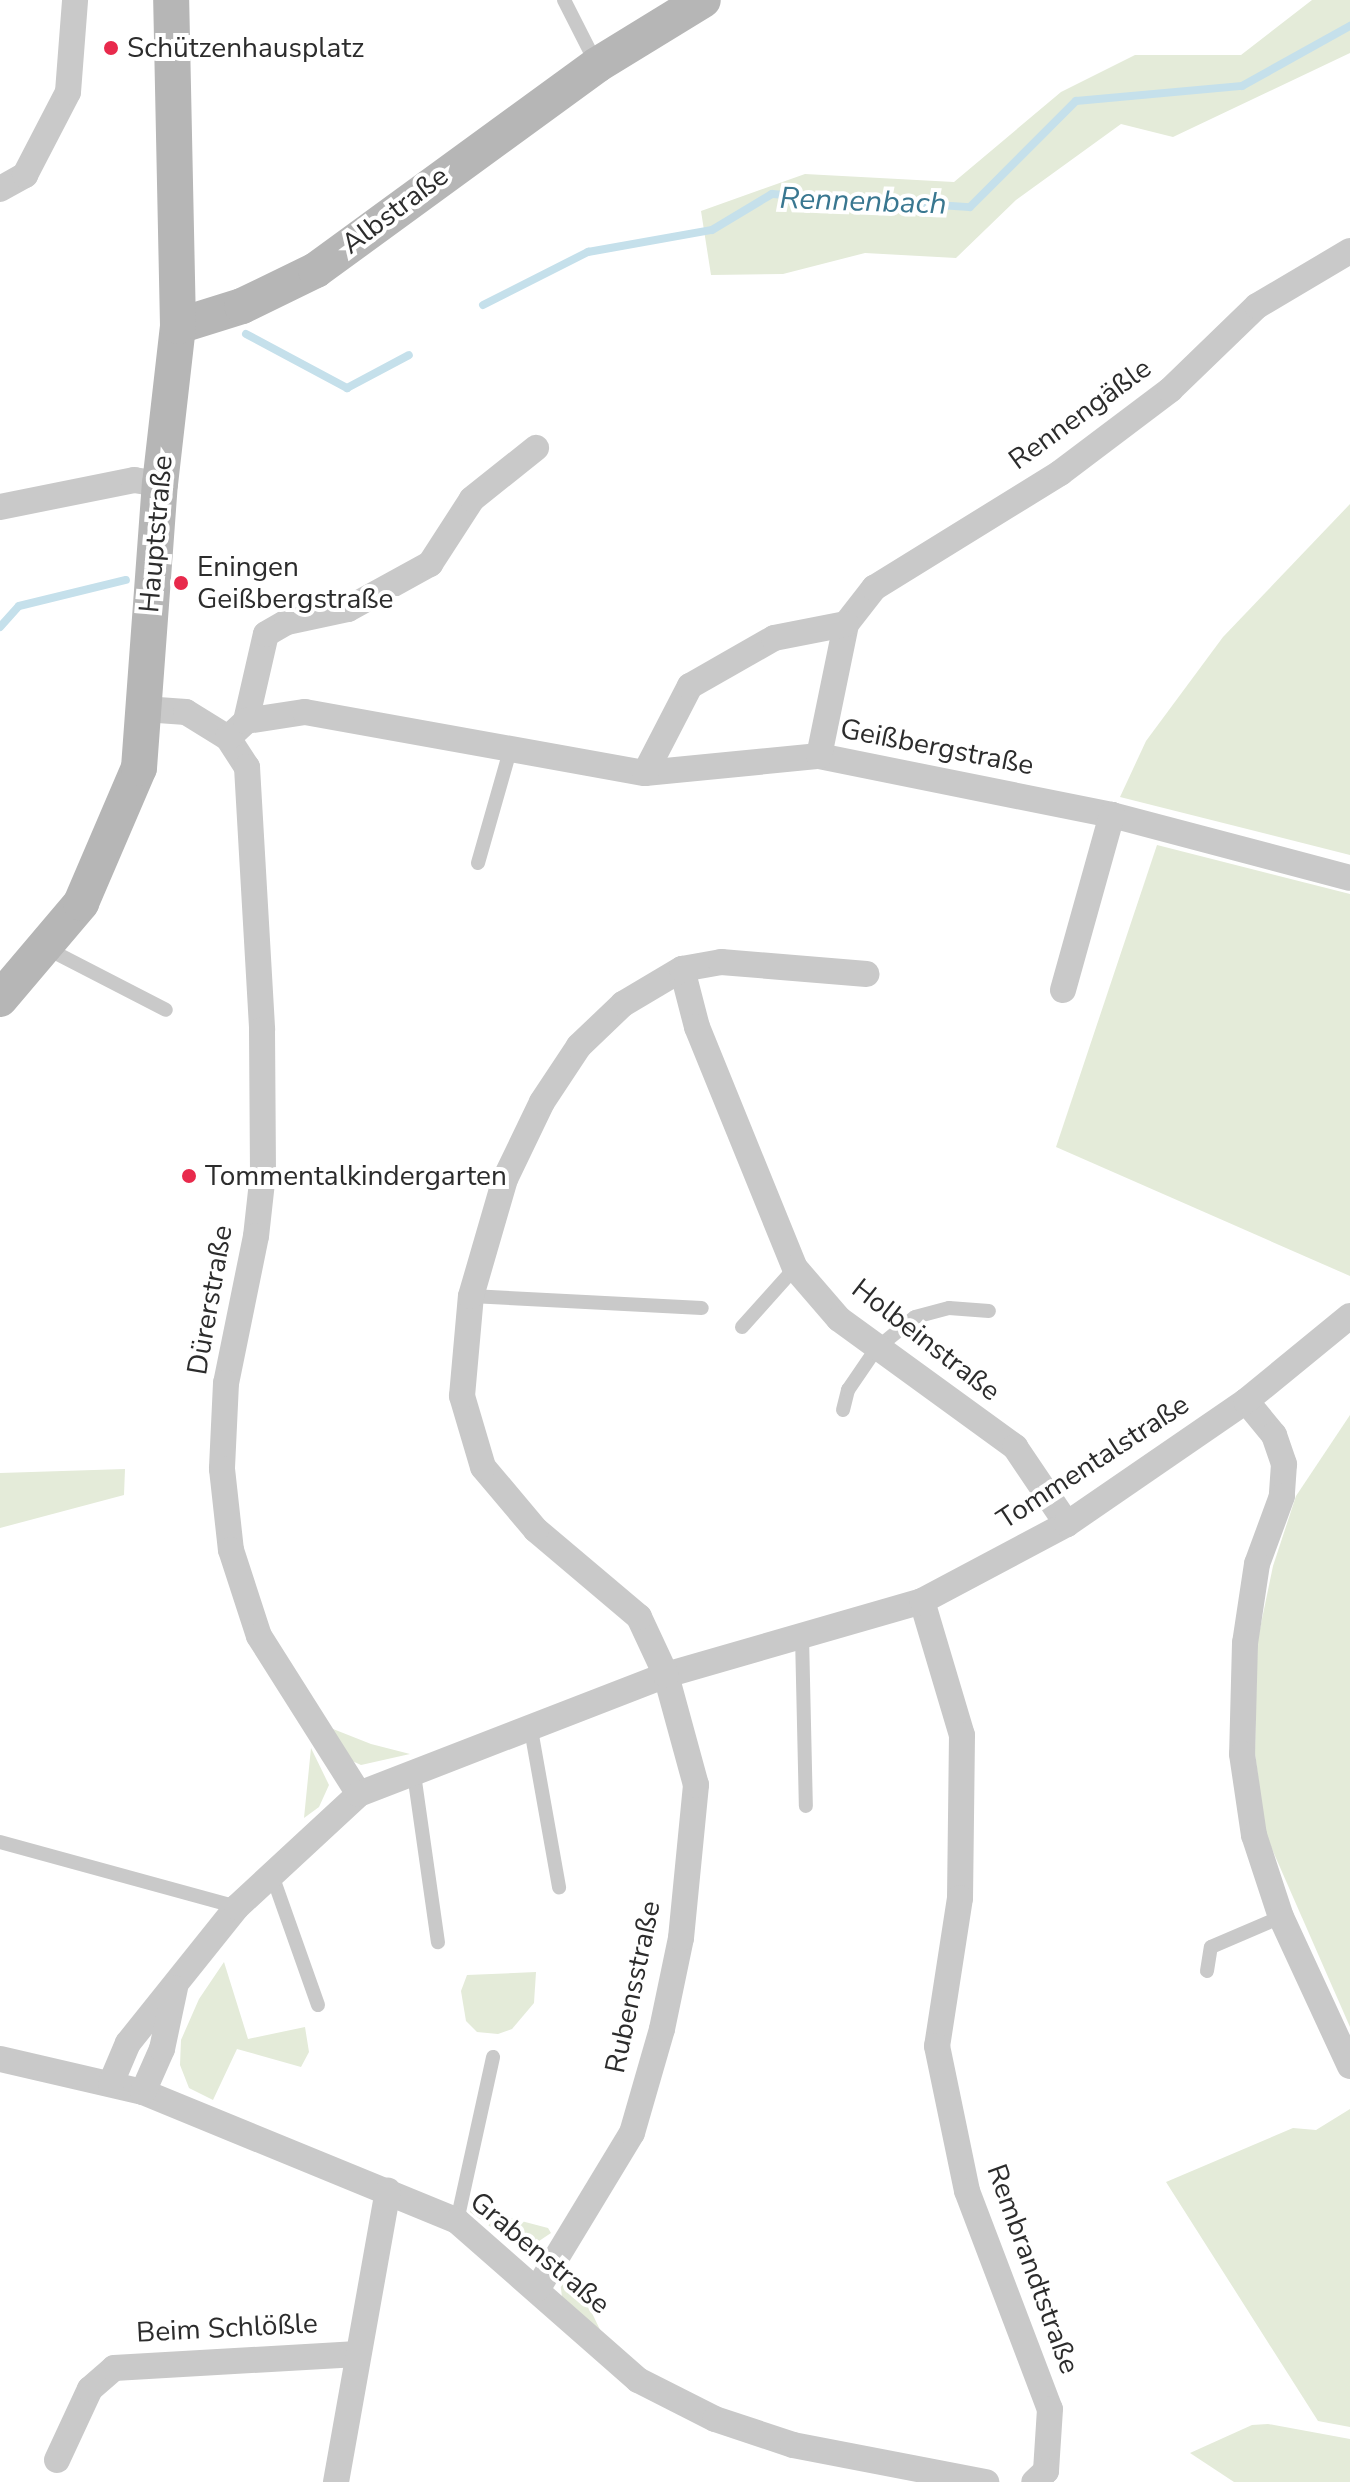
<!DOCTYPE html>
<html>
<head>
<meta charset="utf-8">
<style>
	body { margin:0 }
	#map { position:relative; width:1350px; height:2482px; overflow:hidden; background:#fff; font-family:"Nunito Sans",sans-serif }
	div>[style] { position:absolute }
	.green>* { inset:0; background:#e4ebd9 }
	.stream>* { height:8px; margin:-4px; padding:0 4px; transform-origin:4px; border-radius:4px; background:#c5e0eb }
	.service>* { height:14px; margin:-7px; padding:0 7px; transform-origin:7px; border-radius:7px; background:#c9c9c9 }
	.minor>* { height:26px; margin:-13px; padding:0 13px; transform-origin:13px; border-radius:13px; background:#c9c9c9 }
	.secondary>* { height:36px; margin:-18px; padding:0 18px; transform-origin:18px; border-radius:18px; background:#b6b6b6 }
	.dots>* { width:22px; height:22px; translate:-50% -50%; box-sizing:border-box; border:4px solid #fff; border-radius:50% }
	span { translate:-50% -50%; white-space:nowrap; text-align:center; line-height:1.15; -webkit-text-stroke:8px #fff; paint-order:stroke }
	.poi-label { font-size:28px; color:#2c2c2c }
	.left { translate:0 -50%; text-align:left }
	.street-label { font-size:28px; color:#2c2c2c }
	.water-label { font-size:30px; color:#397790; font-style:italic }
</style>
</head>
<body>
<div id="map">
	<div class="green">
		<div style="clip-path:polygon(1312px 0,1350px 0,1350px 53px,1173px 137px,1121px 124px,1016px 200px,956px 258px,865px 253px,783px 274px,711px 275px,701px 211px,805px 174px,954px 182px,1061px 92px,1135px 55px,1241px 55px)"></div>
		<div style="clip-path:polygon(1350px 504px,1350px 855px,1120px 797px,1146px 741px,1223px 637px)"></div>
		<div style="clip-path:polygon(1157px 845px,1350px 894px,1350px 1276px,1056px 1147px)"></div>
		<div style="clip-path:polygon(1350px 1415px,1350px 2027px,1265px 1833px,1255px 1753px,1257px 1643px,1273px 1566px,1296px 1496px)"></div>
		<div style="clip-path:polygon(125px 1469px,124px 1495px,0 1528px,0 1473px)"></div>
		<div style="clip-path:polygon(328px 1727px,371px 1744px,410px 1754px,361px 1765px,350px 1760px)"></div>
		<div style="clip-path:polygon(311px 1748px,329px 1785px,319px 1807px,304px 1818px)"></div>
		<div style="clip-path:polygon(224px 1962px,248px 2039px,305px 2027px,309px 2052px,301px 2067px,237px 2049px,213px 2100px,189px 2088px,180px 2065px,181px 2040px,199px 1999px)"></div>
		<div style="clip-path:polygon(536px 1972px,534px 2003px,512px 2029px,498px 2034px,477px 2032px,466px 2021px,461px 1991px,467px 1975px)"></div>
		<div style="clip-path:polygon(1350px 2109px,1350px 2427px,1318px 2421px,1166px 2182px,1293px 2128px,1316px 2130px)"></div>
		<div style="clip-path:polygon(472px 2208px,548px 2228px,551px 2233px,536px 2243px,510px 2241px,470px 2212px)"></div>
		<div style="clip-path:polygon(558px 2266px,574px 2276px,605px 2340px,562px 2297px)"></div>
		<div style="clip-path:polygon(1268px 2424px,1350px 2439px,1350px 2482px,1234px 2482px,1190px 2453px,1252px 2425px)"></div>
	</div>
	<div class="stream">
		<div style="left:483px;top:305px;width:118px;rotate:-26.8deg"></div>
		<div style="left:588px;top:252px;width:126px;rotate:-10.1deg"></div>
		<div style="left:712px;top:230px;width:70px;rotate:-31deg"></div>
		<div style="left:772px;top:194px;width:198px;rotate:3.8deg"></div>
		<div style="left:970px;top:207px;width:150px;rotate:-45deg"></div>
		<div style="left:1076px;top:101px;width:167px;rotate:-5.2deg"></div>
		<div style="left:1242px;top:86px;width:124px;rotate:-29.1deg"></div>
		<div style="left:246px;top:334px;width:115px;rotate:28.1deg"></div>
		<div style="left:347px;top:388px;width:70px;rotate:-28deg"></div>
		<div style="left:0;top:627px;width:28px;rotate:-48deg"></div>
		<div style="left:19px;top:606px;width:110px;rotate:-13.7deg"></div>
	</div>
	<div class="service">
		<div style="left:564px;top:0;width:73px;rotate:63.1deg"></div>
		<div style="left:478px;top:863px;width:116px;rotate:-74.1deg"></div>
		<div style="left:44px;top:947px;width:137px;rotate:27.3deg"></div>
		<div style="left:471px;top:1296px;width:231px;rotate:3deg"></div>
		<div style="left:742px;top:1327px;width:79px;rotate:-48.1deg"></div>
		<div style="left:843px;top:1410px;width:21px;rotate:-76deg"></div>
		<div style="left:848px;top:1390px;width:50px;rotate:-55.7deg"></div>
		<div style="left:876px;top:1349px;width:50px;rotate:-39.4deg"></div>
		<div style="left:915px;top:1317px;width:35px;rotate:-15deg"></div>
		<div style="left:949px;top:1308px;width:40px;rotate:4.3deg"></div>
		<div style="left:802px;top:1636px;width:170px;rotate:88.7deg"></div>
		<div style="left:530px;top:1724px;width:166px;rotate:79.9deg"></div>
		<div style="left:414px;top:1774px;width:170px;rotate:81.9deg"></div>
		<div style="left:0;top:1842px;width:246px;rotate:15.3deg"></div>
		<div style="left:272px;top:1875px;width:138px;rotate:70.5deg"></div>
		<div style="left:1207px;top:1971px;width:24px;rotate:-81deg"></div>
		<div style="left:1211px;top:1947px;width:76px;rotate:-23.2deg"></div>
		<div style="left:457px;top:2221px;width:168px;rotate:-77.6deg"></div>
	</div>
	<div class="minor">
		<div style="left:0;top:189px;width:29px;rotate:-29deg"></div>
		<div style="left:25px;top:175px;width:93px;rotate:-62.6deg"></div>
		<div style="left:68px;top:92px;width:92px;rotate:-85.6deg"></div>
		<div style="left:0;top:507px;width:137px;rotate:-11.4deg"></div>
		<div style="left:134px;top:480px;width:26px;rotate:9deg"></div>
		<div style="left:144px;top:709px;width:42px;rotate:4.1deg"></div>
		<div style="left:186px;top:712px;width:49px;rotate:31.8deg"></div>
		<div style="left:228px;top:738px;width:35px;rotate:57deg"></div>
		<div style="left:247px;top:767px;width:263px;rotate:86.7deg"></div>
		<div style="left:262px;top:1030px;width:143px;rotate:89.6deg"></div>
		<div style="left:263px;top:1173px;width:63px;rotate:96.3deg"></div>
		<div style="left:256px;top:1236px;width:150px;rotate:101.5deg"></div>
		<div style="left:226px;top:1383px;width:86px;rotate:92.7deg"></div>
		<div style="left:222px;top:1469px;width:81px;rotate:83.7deg"></div>
		<div style="left:231px;top:1550px;width:90px;rotate:72deg"></div>
		<div style="left:259px;top:1636px;width:187px;rotate:57.7deg"></div>
		<div style="left:246px;top:721px;width:89px;rotate:-77.1deg"></div>
		<div style="left:266px;top:634px;width:24px;rotate:-30deg"></div>
		<div style="left:287px;top:622px;width:62px;rotate:-12deg"></div>
		<div style="left:348px;top:609px;width:94px;rotate:-28.8deg"></div>
		<div style="left:430px;top:564px;width:77px;rotate:-57.1deg"></div>
		<div style="left:472px;top:499px;width:82px;rotate:-38.6deg"></div>
		<div style="left:228px;top:738px;width:25px;rotate:-43deg"></div>
		<div style="left:246px;top:721px;width:60px;rotate:-8.7deg"></div>
		<div style="left:305px;top:712px;width:345px;rotate:10.2deg"></div>
		<div style="left:645px;top:773px;width:175px;rotate:-5.6deg"></div>
		<div style="left:819px;top:756px;width:299px;rotate:11.4deg"></div>
		<div style="left:1112px;top:815px;width:246px;rotate:14.8deg"></div>
		<div style="left:819px;top:756px;width:135px;rotate:-78.4deg"></div>
		<div style="left:846px;top:624px;width:46px;rotate:-52.1deg"></div>
		<div style="left:874px;top:588px;width:219px;rotate:-31.7deg"></div>
		<div style="left:1060px;top:473px;width:138px;rotate:-37deg"></div>
		<div style="left:1170px;top:390px;width:121px;rotate:-44deg"></div>
		<div style="left:1257px;top:306px;width:108px;rotate:-30.6deg"></div>
		<div style="left:645px;top:773px;width:98px;rotate:-62.7deg"></div>
		<div style="left:690px;top:686px;width:97px;rotate:-29.7deg"></div>
		<div style="left:774px;top:638px;width:73px;rotate:-11deg"></div>
		<div style="left:682px;top:969px;width:60px;rotate:75.5deg"></div>
		<div style="left:697px;top:1027px;width:260px;rotate:67.9deg"></div>
		<div style="left:795px;top:1268px;width:67px;rotate:49.2deg"></div>
		<div style="left:839px;top:1319px;width:218px;rotate:36deg"></div>
		<div style="left:1015px;top:1447px;width:93px;rotate:56deg"></div>
		<div style="left:1063px;top:990px;width:182px;rotate:-74.4deg"></div>
		<div style="left:1246px;top:1401px;width:44px;rotate:50.5deg"></div>
		<div style="left:1274px;top:1435px;width:31px;rotate:71deg"></div>
		<div style="left:1284px;top:1464px;width:32px;rotate:94deg"></div>
		<div style="left:1282px;top:1496px;width:72px;rotate:110.2deg"></div>
		<div style="left:1257px;top:1564px;width:80px;rotate:98.6deg"></div>
		<div style="left:1245px;top:1643px;width:111px;rotate:91.5deg"></div>
		<div style="left:1242px;top:1754px;width:82px;rotate:81.6deg"></div>
		<div style="left:1254px;top:1835px;width:86px;rotate:71.8deg"></div>
		<div style="left:1281px;top:1917px;width:164px;rotate:65.2deg"></div>
		<div style="left:922px;top:1601px;width:140px;rotate:73.4deg"></div>
		<div style="left:962px;top:1735px;width:163px;rotate:90.7deg"></div>
		<div style="left:960px;top:1898px;width:150px;rotate:98.8deg"></div>
		<div style="left:937px;top:2046px;width:148px;rotate:78.3deg"></div>
		<div style="left:967px;top:2191px;width:233px;rotate:69.2deg"></div>
		<div style="left:1050px;top:2409px;width:62px;rotate:93.7deg"></div>
		<div style="left:1046px;top:2471px;width:16px;rotate:137deg"></div>
		<div style="left:0;top:2059px;width:147px;rotate:13deg"></div>
		<div style="left:143px;top:2092px;width:339px;rotate:22.3deg"></div>
		<div style="left:457px;top:2221px;width:241px;rotate:41.3deg"></div>
		<div style="left:638px;top:2380px;width:86px;rotate:26.9deg"></div>
		<div style="left:715px;top:2419px;width:82px;rotate:18.4deg"></div>
		<div style="left:793px;top:2445px;width:197px;rotate:10.9deg"></div>
		<div style="left:111px;top:2083px;width:43px;rotate:-67deg"></div>
		<div style="left:128px;top:2043px;width:174px;rotate:-51.3deg"></div>
		<div style="left:237px;top:1907px;width:166px;rotate:-42.8deg"></div>
		<div style="left:359px;top:1794px;width:329px;rotate:-21.2deg"></div>
		<div style="left:666px;top:1675px;width:266px;rotate:-16.1deg"></div>
		<div style="left:922px;top:1601px;width:164px;rotate:-28deg"></div>
		<div style="left:1067px;top:1524px;width:217px;rotate:-34.5deg"></div>
		<div style="left:1246px;top:1401px;width:134px;rotate:-39.3deg"></div>
		<div style="left:143px;top:2092px;width:47px;rotate:-66.2deg"></div>
		<div style="left:162px;top:2049px;width:62px;rotate:-78deg"></div>
		<div style="left:538px;top:2288px;width:181px;rotate:-58.8deg"></div>
		<div style="left:632px;top:2133px;width:108px;rotate:-73.9deg"></div>
		<div style="left:662px;top:2029px;width:93px;rotate:-78.2deg"></div>
		<div style="left:681px;top:1938px;width:154px;rotate:-84.4deg"></div>
		<div style="left:696px;top:1785px;width:114px;rotate:-105.3deg"></div>
		<div style="left:666px;top:1675px;width:64px;rotate:-115deg"></div>
		<div style="left:639px;top:1617px;width:135px;rotate:-139.8deg"></div>
		<div style="left:536px;top:1530px;width:82px;rotate:-130.1deg"></div>
		<div style="left:483px;top:1467px;width:74px;rotate:-106.5deg"></div>
		<div style="left:462px;top:1396px;width:100px;rotate:-84.9deg"></div>
		<div style="left:471px;top:1296px;width:122px;rotate:-73.8deg"></div>
		<div style="left:505px;top:1179px;width:85px;rotate:-64.3deg"></div>
		<div style="left:542px;top:1102px;width:67px;rotate:-56.5deg"></div>
		<div style="left:579px;top:1046px;width:61px;rotate:-43.7deg"></div>
		<div style="left:623px;top:1004px;width:69px;rotate:-30.7deg"></div>
		<div style="left:682px;top:969px;width:40px;rotate:-10deg"></div>
		<div style="left:721px;top:962px;width:146px;rotate:4.7deg"></div>
		<div style="left:57px;top:2460px;width:78px;rotate:-65.1deg"></div>
		<div style="left:90px;top:2389px;width:32px;rotate:-41deg"></div>
		<div style="left:114px;top:2368px;width:244px;rotate:-3.3deg"></div>
		<div style="left:336px;top:2482px;width:296px;rotate:-79.9deg"></div>
	</div>
	<div class="secondary">
		<div style="left:178px;top:326px;width:67px;rotate:-17.4deg"></div>
		<div style="left:242px;top:306px;width:82px;rotate:-25.9deg"></div>
		<div style="left:316px;top:270px;width:348px;rotate:-36.1deg"></div>
		<div style="left:597px;top:65px;width:124px;rotate:-31.5deg"></div>
		<div style="left:0;top:999px;width:126px;rotate:-49.8deg"></div>
		<div style="left:81px;top:903px;width:147px;rotate:-66.8deg"></div>
		<div style="left:139px;top:768px;width:285px;rotate:-85.8deg"></div>
		<div style="left:160px;top:484px;width:159px;rotate:-83.5deg"></div>
		<div style="left:178px;top:326px;width:326px;rotate:-91.2deg"></div>
	</div>
	<div class="dots">
		<div style="left:111px;top:48px;background:#e82a4c"></div>
		<div style="left:181px;top:583px;background:#e82a4c"></div>
		<div style="left:189px;top:1176px;background:#e82a4c"></div>
	</div>
	<div class="poi-label">
		<span class="left" style="left:127px;top:48px">Schützenhausplatz</span>
		<span class="left" style="left:197px;top:583px">Eningen<br>Geißbergstraße</span>
		<span class="left" style="left:205px;top:1176px">Tommentalkindergarten</span>
	</div>
	<div class="street-label">
		<span style="left:395px;top:210px;rotate:-37deg">Albstraße</span>
		<span style="left:1080px;top:414px;rotate:-36deg">Rennengäßle</span>
		<span style="left:156px;top:534px;rotate:-85deg">Hauptstraße</span>
		<span style="left:937px;top:747px;rotate:11deg">Geißbergstraße</span>
		<span style="left:210px;top:1300px;rotate:-80deg">Dürerstraße</span>
		<span style="left:926px;top:1340px;rotate:38deg">Holbeinstraße</span>
		<span style="left:1093px;top:1462px;rotate:-33deg">Tommentalstraße</span>
		<span style="left:633px;top:1987px;rotate:-78deg">Rubensstraße</span>
		<span style="left:540px;top:2253px;rotate:40deg">Grabenstraße</span>
		<span style="left:1033px;top:2269px;rotate:70deg">Rembrandtstraße</span>
		<span style="left:227px;top:2328px;rotate:-3deg">Beim Schlößle</span>
	</div>
	<div class="water-label">
		<span style="left:863px;top:202px;rotate:2deg">Rennenbach</span>
	</div>
</div>
</body>
</html>
